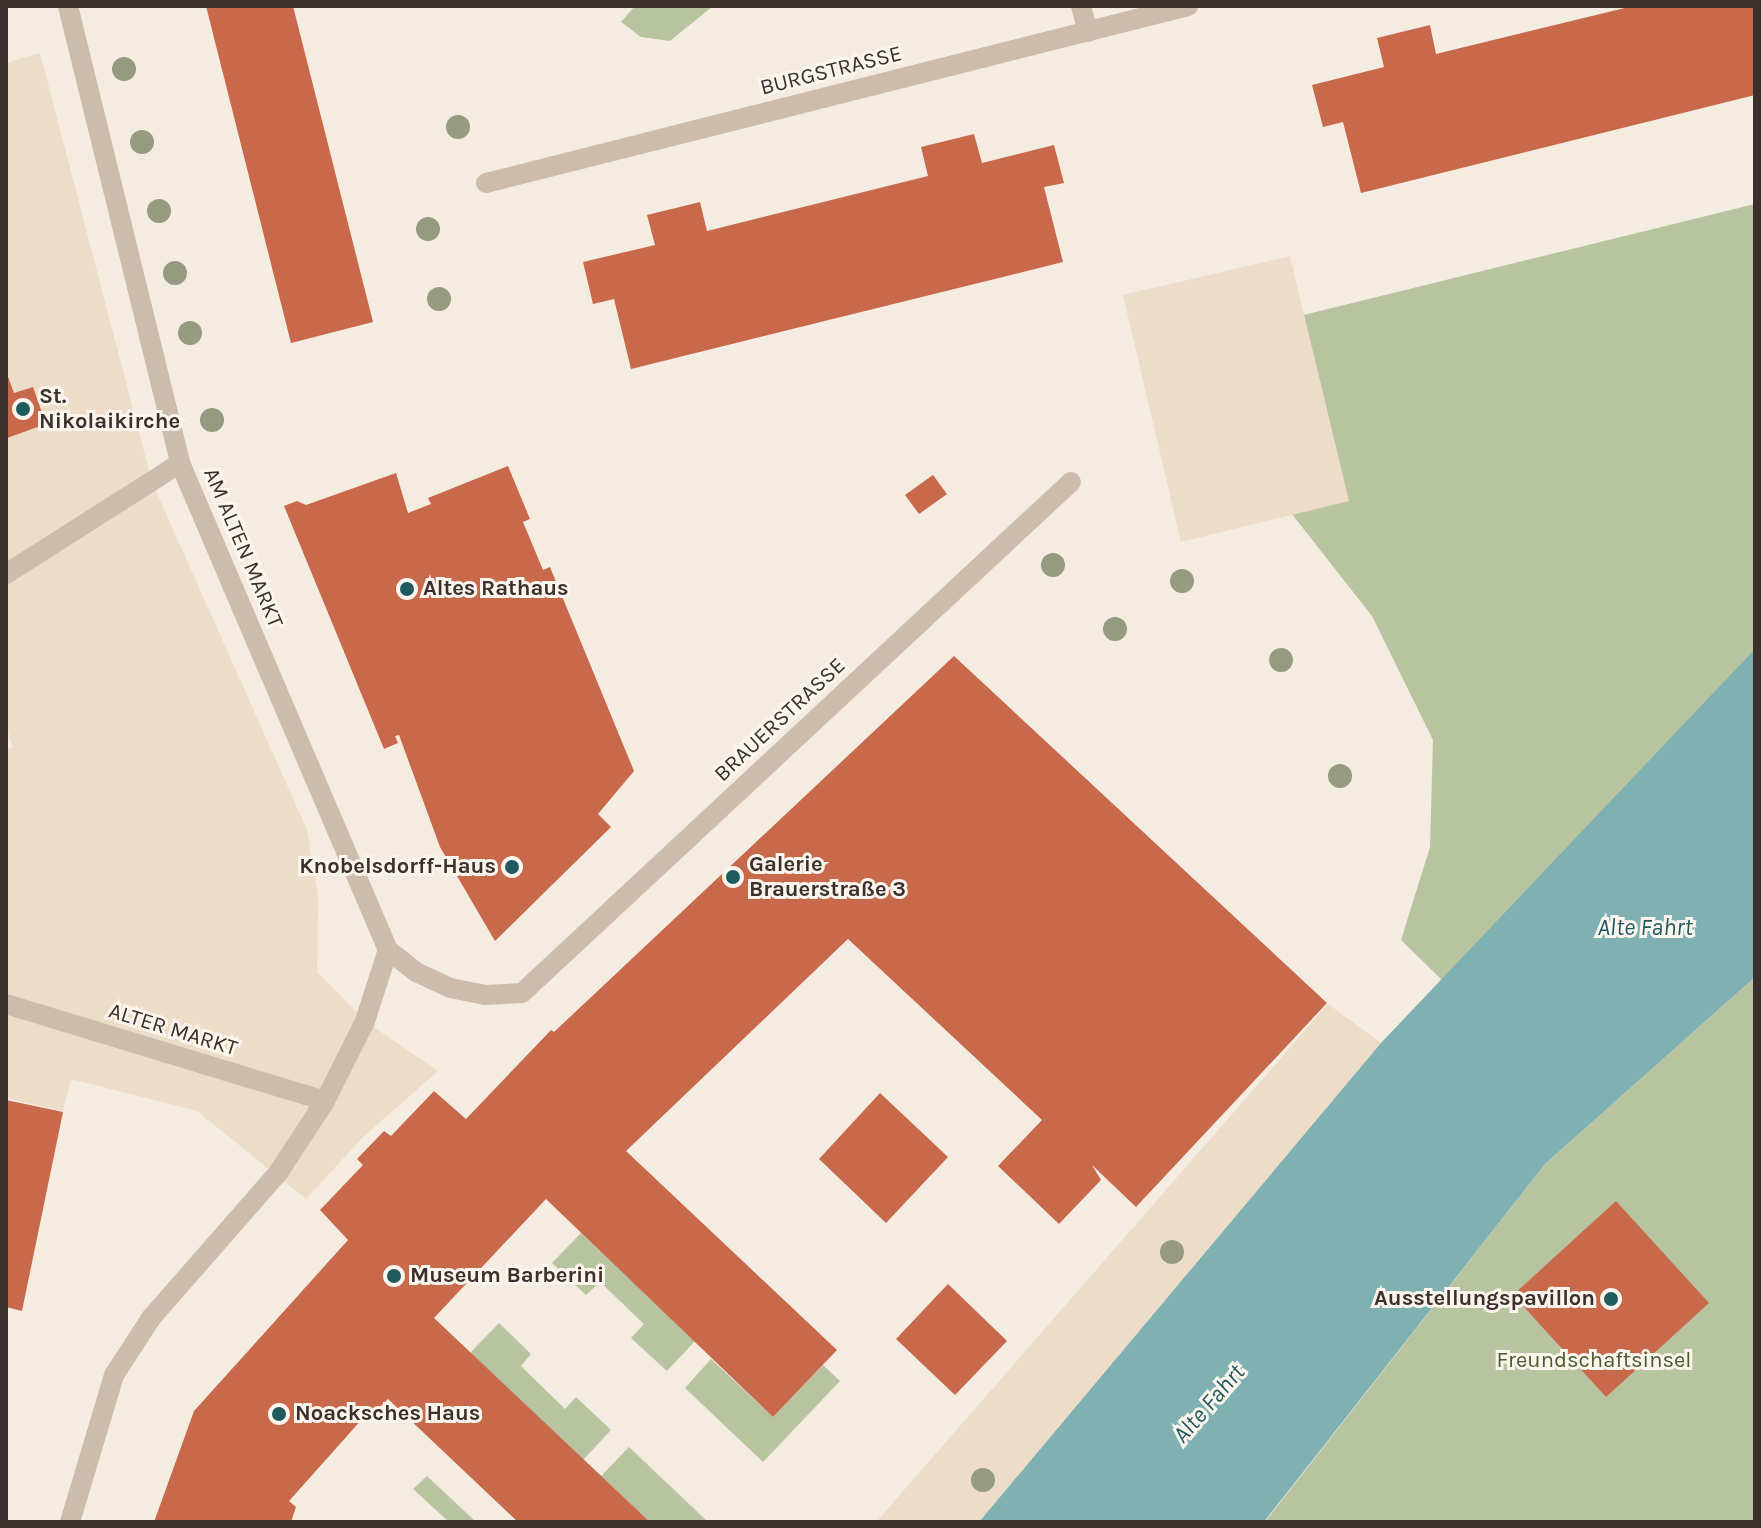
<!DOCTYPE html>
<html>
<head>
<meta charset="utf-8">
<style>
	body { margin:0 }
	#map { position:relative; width:1761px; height:1528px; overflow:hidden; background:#f4ebe1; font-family:Karla,sans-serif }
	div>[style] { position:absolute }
	.green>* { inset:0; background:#b8c4a0 }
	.plaza>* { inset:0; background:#ecdcc8 }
	.water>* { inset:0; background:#7fb0b2 }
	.building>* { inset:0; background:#c8694b }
	.service>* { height:20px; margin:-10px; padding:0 10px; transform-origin:10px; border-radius:10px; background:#cdbbac }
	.pedestrian>* { height:20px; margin:-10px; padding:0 10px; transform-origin:10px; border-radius:10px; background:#cdbbac }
	.minor>* { height:20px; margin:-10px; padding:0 10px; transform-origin:10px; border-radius:10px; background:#cdbbac }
	.trees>* { width:24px; height:24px; margin:-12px; border-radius:50%; background:#969b7f }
	.dots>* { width:22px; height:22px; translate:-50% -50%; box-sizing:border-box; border:4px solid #fbf5ee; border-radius:50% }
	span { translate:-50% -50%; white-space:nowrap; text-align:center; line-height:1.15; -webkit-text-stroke:6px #fbf5ee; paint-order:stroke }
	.street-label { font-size:22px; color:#3b302b }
	.poi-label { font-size:22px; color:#3b302b; font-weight:700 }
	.left { translate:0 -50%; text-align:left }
	.right { translate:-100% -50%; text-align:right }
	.park-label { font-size:22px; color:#4a5a2e }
	.water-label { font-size:24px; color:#1f5a5e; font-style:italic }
	.frame { position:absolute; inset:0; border:8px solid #3b302b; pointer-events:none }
</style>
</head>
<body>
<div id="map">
	<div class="green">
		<div style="clip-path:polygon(635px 6px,713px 6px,670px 41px,641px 37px,621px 22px)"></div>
		<div style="clip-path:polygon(1755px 204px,1755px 649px,1444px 982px,1401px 940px,1430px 847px,1433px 740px,1372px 616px,1262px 476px,1238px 331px)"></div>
		<div style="clip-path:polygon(1755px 977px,1755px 1522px,1265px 1522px,1545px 1164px)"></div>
		<div style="clip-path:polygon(581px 1233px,695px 1341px,667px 1371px,631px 1338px,644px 1324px,600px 1282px,586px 1295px,552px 1263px)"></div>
		<div style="clip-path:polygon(499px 1323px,531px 1354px,521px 1366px,565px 1409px,576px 1397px,611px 1430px,583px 1460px,470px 1353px)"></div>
		<div style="clip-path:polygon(711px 1359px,773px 1417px,823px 1365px,840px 1381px,763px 1462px,685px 1388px)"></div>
		<div style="clip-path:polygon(629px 1447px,707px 1521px,706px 1522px,650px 1522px,601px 1476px)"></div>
		<div style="clip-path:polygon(427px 1476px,476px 1522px,449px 1522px,413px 1489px)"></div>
	</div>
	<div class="plaza">
		<div style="clip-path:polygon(40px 53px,152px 482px,307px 830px,318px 898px,317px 972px,365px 1021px,438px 1071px,363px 1137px,306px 1199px,197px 1111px,71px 1079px,63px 1111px,6px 1098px,6px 750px,13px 747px,6px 726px,6px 433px,46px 424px,33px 387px,14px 393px,6px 369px,6px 63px)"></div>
		<div style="clip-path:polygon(1290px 256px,1349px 501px,1181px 542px,1123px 295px)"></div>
		<div style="clip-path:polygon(1328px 1004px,1381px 1043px,979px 1522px,870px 1522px,878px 1520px)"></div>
	</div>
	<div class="water">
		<div style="clip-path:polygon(1755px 649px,1755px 977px,1545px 1164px,1264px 1522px,979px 1522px,1381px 1043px)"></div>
	</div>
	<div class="building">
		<div style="clip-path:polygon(206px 6px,293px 6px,373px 322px,291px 343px)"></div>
		<div style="clip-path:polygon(1633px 6px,1755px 6px,1755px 95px,1361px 193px,1343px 122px,1323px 127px,1312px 85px,1384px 67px,1377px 38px,1430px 25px,1436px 54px)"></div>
		<div style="clip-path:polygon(974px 134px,982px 163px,1054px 145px,1064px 183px,1044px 187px,1063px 262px,631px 369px,614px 299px,593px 304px,583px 262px,655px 245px,647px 215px,700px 202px,707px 231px,928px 176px,921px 147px)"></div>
		<div style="clip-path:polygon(6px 371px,14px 393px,33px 387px,46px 424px,7px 438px)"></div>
		<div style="clip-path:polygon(508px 466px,530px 519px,523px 522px,543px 570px,550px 567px,634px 771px,598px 814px,611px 827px,495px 941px,440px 847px,399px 735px,395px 736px,398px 743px,384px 749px,284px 506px,297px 501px,306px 505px,396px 473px,408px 513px,431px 504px,428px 498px)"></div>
		<div style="clip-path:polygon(933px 475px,947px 494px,919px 514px,905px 495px)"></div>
		<div style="clip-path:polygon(954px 656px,1327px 1003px,1136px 1207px,1092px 1165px,1101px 1180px,1059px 1224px,998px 1166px,1042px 1120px,848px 939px,626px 1151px,837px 1350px,773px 1417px,546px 1199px,434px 1318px,650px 1522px,518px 1522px,388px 1399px,368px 1419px,364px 1417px,289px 1501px,296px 1507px,291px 1522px,154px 1522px,194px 1411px,348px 1240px,320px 1210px,363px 1165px,357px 1159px,384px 1131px,391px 1136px,434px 1091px,466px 1119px,551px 1030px,554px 1032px)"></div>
		<div style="clip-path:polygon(880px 1093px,948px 1157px,886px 1223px,819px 1159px)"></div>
		<div style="clip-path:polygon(6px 1100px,63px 1112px,22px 1311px,6px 1307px)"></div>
		<div style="clip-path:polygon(1616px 1201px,1709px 1303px,1606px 1397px,1513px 1295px)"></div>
		<div style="clip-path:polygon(948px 1284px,1007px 1341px,955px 1395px,896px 1339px)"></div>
	</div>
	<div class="service">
		<div style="left:70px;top:1522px;width:153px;rotate:-73.3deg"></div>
		<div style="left:114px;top:1375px;width:68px;rotate:-57deg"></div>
		<div style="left:151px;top:1318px;width:193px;rotate:-48.8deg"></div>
	</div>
	<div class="pedestrian">
		<div style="left:6px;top:574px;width:206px;rotate:-32.5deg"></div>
		<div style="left:6px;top:1004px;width:333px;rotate:16.9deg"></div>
		<div style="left:278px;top:1173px;width:86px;rotate:-56.9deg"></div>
		<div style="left:325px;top:1101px;width:89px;rotate:-63.4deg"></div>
		<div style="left:365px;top:1021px;width:75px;rotate:-72.1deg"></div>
	</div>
	<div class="minor">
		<div style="left:68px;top:6px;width:471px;rotate:76.2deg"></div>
		<div style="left:180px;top:463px;width:530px;rotate:66.87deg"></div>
		<div style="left:388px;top:950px;width:36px;rotate:38deg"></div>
		<div style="left:416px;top:972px;width:38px;rotate:25deg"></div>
		<div style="left:450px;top:988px;width:36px;rotate:11deg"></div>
		<div style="left:485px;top:995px;width:37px;rotate:-3deg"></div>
		<div style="left:522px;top:993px;width:750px;rotate:-42.95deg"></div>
		<div style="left:1081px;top:6px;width:27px;rotate:75deg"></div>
		<div style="left:486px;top:183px;width:724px;rotate:-14.15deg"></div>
	</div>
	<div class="trees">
		<div style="left:124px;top:69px"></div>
		<div style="left:458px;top:127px"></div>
		<div style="left:142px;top:142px"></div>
		<div style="left:159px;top:211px"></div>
		<div style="left:428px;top:229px"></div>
		<div style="left:175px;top:273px"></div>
		<div style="left:439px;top:299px"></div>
		<div style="left:190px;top:333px"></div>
		<div style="left:212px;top:420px"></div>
		<div style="left:1053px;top:565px"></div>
		<div style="left:1182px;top:581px"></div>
		<div style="left:1115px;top:629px"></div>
		<div style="left:1281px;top:660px"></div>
		<div style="left:1340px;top:776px"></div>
		<div style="left:1172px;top:1252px"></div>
		<div style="left:983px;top:1480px"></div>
	</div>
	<div class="dots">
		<div style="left:23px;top:409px;background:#1f5a5e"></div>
		<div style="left:407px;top:589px;background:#1f5a5e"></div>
		<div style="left:512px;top:867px;background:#1f5a5e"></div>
		<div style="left:733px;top:877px;background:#1f5a5e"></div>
		<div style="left:394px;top:1276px;background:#1f5a5e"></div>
		<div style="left:1611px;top:1299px;background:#1f5a5e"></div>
		<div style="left:279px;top:1414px;background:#1f5a5e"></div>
	</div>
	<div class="street-label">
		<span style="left:831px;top:71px;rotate:-14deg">BURGSTRASSE</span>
		<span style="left:243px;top:548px;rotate:67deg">AM ALTEN MARKT</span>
		<span style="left:780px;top:720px;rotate:-43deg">BRAUERSTRASSE</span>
		<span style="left:173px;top:1030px;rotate:17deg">ALTER MARKT</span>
	</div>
	<div class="poi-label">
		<span class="left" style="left:39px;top:409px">St.<br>Nikolaikirche</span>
		<span class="left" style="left:423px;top:589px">Altes Rathaus</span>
		<span class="left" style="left:749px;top:877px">Galerie<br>Brauerstraße 3</span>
		<span class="right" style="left:496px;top:867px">Knobelsdorff-Haus</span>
		<span class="left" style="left:410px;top:1276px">Museum Barberini</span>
		<span class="right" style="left:1595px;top:1299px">Ausstellungspavillon</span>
		<span class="left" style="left:295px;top:1414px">Noacksches Haus</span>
	</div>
	<div class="park-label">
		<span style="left:1594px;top:1361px">Freundschaftsinsel</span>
	</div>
	<div class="water-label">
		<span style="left:1645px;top:928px">Alte Fahrt</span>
		<span style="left:1209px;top:1404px;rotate:-49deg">Alte Fahrt</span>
	</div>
	<div class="frame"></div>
</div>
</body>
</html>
